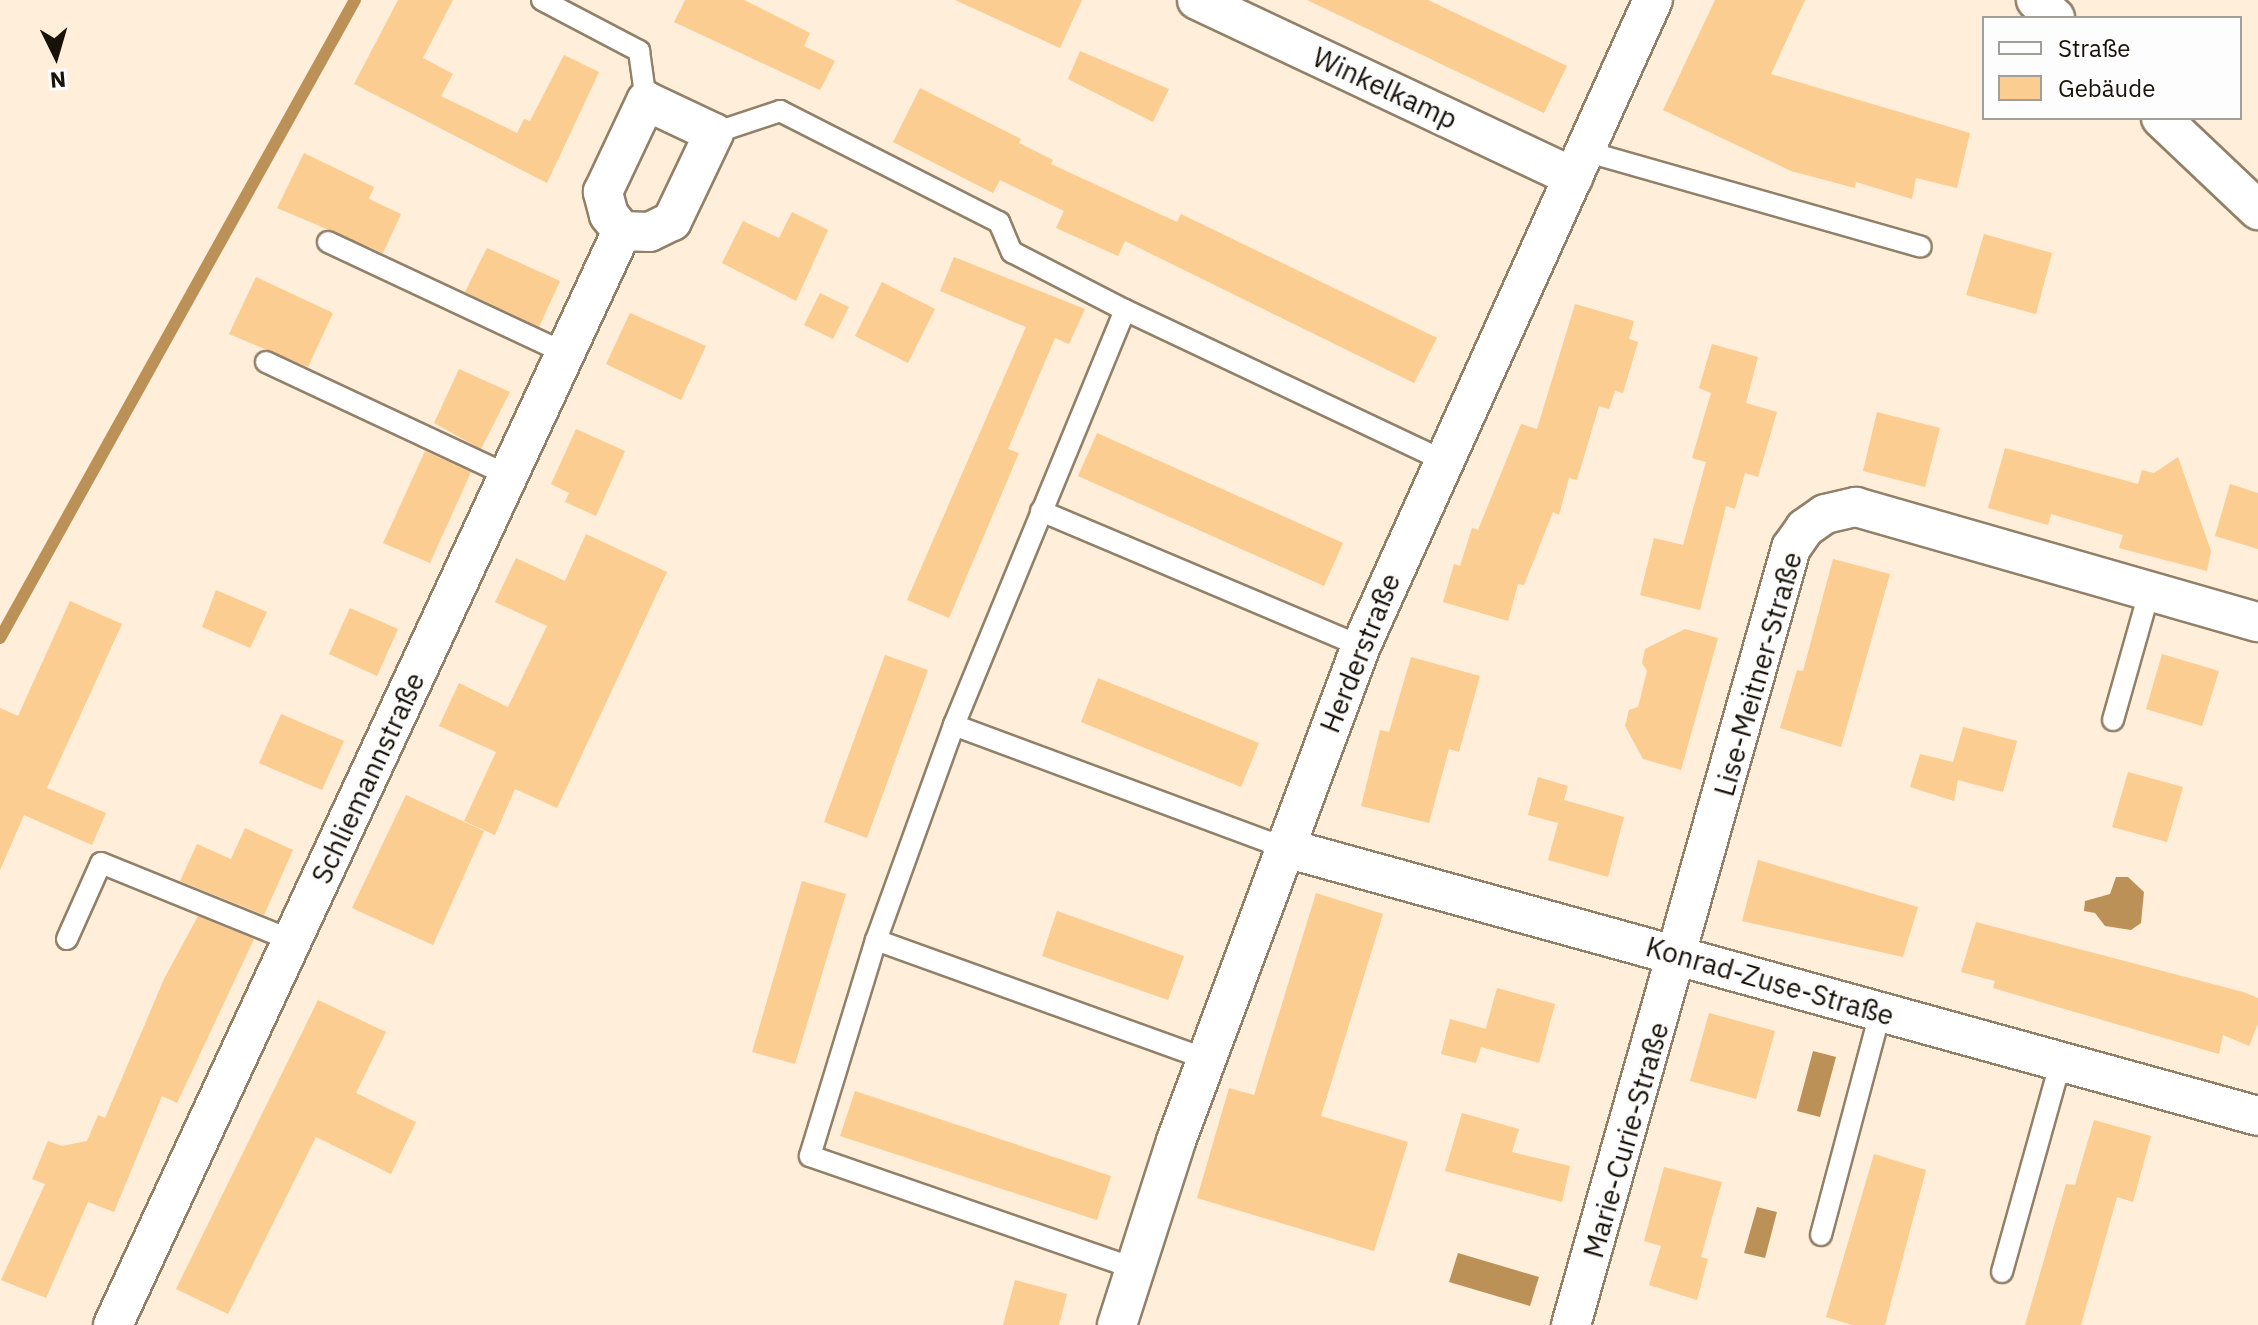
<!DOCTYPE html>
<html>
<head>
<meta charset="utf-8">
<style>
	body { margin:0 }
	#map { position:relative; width:2258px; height:1325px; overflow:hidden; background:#feeeda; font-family:"IBM Plex Sans",sans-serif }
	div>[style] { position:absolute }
	.water>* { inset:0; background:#bc9157 }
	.stream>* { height:12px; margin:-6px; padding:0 6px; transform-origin:6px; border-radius:6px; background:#bc9157 }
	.building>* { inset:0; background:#fbcd91 }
	.roads { filter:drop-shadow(2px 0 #928069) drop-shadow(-2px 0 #928069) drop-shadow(0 2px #928069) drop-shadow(0 -2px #928069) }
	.lane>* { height:20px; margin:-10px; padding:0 10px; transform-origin:10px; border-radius:10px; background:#fff }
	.street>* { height:38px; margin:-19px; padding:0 19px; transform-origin:19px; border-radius:19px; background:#fff }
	span { translate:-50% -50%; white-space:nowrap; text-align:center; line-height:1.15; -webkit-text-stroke:7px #fdfdfd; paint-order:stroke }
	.street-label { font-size:28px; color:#191209 }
	.legend { position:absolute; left:1982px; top:16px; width:260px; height:104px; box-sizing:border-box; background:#fdfdfd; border:2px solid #a29f9b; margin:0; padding:10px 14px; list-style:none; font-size:24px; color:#191209 }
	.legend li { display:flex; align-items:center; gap:16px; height:40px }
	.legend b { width:40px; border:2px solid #a29f9b }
	.north { position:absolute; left:16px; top:16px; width:80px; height:80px; -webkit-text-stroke:6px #fdfdfd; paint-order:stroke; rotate:175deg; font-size:22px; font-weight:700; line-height:32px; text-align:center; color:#191209 }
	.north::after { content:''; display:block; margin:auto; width:28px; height:36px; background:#191209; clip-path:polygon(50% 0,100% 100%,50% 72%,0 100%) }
</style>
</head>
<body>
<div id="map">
	<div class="water">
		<div style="clip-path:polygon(2116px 877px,2128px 877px,2144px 892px,2141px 923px,2131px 930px,2105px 926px,2095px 913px,2084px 911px,2085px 901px,2110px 894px)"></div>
		<div style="clip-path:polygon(1813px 1051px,1836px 1057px,1820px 1117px,1797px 1111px)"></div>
		<div style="clip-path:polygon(1757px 1207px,1777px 1212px,1765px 1258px,1744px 1253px)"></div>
		<div style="clip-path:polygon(1458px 1253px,1539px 1277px,1530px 1306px,1449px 1282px)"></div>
	</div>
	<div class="stream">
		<div style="left:0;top:638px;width:730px;rotate:-60.91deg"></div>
	</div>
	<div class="building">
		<div style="clip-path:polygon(398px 0,453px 0,423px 58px,453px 74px,441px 96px,517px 133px,524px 119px,530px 121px,564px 55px,599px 72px,547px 183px,354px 84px)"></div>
		<div style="clip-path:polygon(685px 0,744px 0,810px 33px,804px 46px,835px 61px,820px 90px,674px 22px)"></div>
		<div style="clip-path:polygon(955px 0,1082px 0,1060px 48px)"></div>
		<div style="clip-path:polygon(1307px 0,1428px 0,1567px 66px,1544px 113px)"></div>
		<div style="clip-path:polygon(1715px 0,1805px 0,1771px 74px,1970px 133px,1957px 188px,1916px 178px,1912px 199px,1856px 182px,1855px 188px,1791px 171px,1663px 110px)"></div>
		<div style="clip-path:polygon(1080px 51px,1169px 89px,1153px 122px,1068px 79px)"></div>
		<div style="clip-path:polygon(920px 88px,1021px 139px,1019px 143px,1053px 160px,1051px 164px,1177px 222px,1181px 214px,1437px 338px,1414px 383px,1125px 241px,1118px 256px,1056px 228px,1064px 211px,1000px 180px,993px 193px,893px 142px)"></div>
		<div style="clip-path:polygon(304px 153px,374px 187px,369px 199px,401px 214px,383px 253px,277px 208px)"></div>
		<div style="clip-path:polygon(792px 212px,828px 230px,796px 301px,722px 263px,743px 221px,779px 238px)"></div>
		<div style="clip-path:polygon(1984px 234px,2052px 253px,2036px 314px,1966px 295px)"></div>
		<div style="clip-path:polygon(487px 248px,560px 281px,539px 327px,465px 292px)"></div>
		<div style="clip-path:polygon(954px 257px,1085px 309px,1069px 344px,1055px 338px,1008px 449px,1019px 453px,949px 618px,907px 600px,1026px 327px,940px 291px)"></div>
		<div style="clip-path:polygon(256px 277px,333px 313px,308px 367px,229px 334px)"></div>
		<div style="clip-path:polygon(882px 282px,935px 309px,908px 363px,855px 336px)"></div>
		<div style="clip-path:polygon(820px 293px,849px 307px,833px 339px,804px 325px)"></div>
		<div style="clip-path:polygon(1575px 304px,1634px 321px,1629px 339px,1638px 342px,1623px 393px,1615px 391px,1609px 409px,1599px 406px,1577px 480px,1569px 478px,1559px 515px,1553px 512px,1524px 585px,1518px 584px,1508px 621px,1443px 602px,1454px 564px,1460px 566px,1472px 528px,1478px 530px,1521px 424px,1537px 429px)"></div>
		<div style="clip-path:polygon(630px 313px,706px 346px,681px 400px,606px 364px)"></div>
		<div style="clip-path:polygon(1712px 344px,1758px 357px,1746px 403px,1777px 412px,1758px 477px,1745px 473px,1735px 509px,1726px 506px,1700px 610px,1640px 595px,1654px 538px,1683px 545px,1706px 462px,1692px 458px,1711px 393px,1699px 388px)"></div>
		<div style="clip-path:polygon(459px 369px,510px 392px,481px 449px,434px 423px)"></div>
		<div style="clip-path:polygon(1877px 412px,1940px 428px,1925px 487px,1863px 471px)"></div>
		<div style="clip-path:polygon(576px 429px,625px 451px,596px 516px,565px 502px,569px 493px,551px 484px)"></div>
		<div style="clip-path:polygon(1097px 433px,1343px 543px,1324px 586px,1078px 476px)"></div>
		<div style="clip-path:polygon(2005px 448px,2138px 484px,2142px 470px,2154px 473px,2178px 457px,2211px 551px,2207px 571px,2119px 548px,2123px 535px,2051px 514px,2048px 525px,1988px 508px)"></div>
		<div style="clip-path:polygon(425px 451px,471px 472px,430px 563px,383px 543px)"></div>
		<div style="clip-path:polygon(2230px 484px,2258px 493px,2258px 549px,2215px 536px)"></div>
		<div style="clip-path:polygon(586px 534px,667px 572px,557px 808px,515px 789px,495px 835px,464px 821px,496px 752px,439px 726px,459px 683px,508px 707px,547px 626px,495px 602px,516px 558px,565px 581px)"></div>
		<div style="clip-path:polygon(1833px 559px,1890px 574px,1841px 747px,1780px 728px,1797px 670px,1803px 671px)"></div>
		<div style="clip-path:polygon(216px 590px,267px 612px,250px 648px,202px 627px)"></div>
		<div style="clip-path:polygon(70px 601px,122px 624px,47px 788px,106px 813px,92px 845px,24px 815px,0 870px,0 708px,18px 716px)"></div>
		<div style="clip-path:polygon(350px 608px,398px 629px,377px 676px,329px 654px)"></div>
		<div style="clip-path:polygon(1685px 629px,1718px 638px,1681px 770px,1643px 759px,1625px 726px,1629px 710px,1638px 707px,1647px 671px,1642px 663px,1645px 649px)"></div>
		<div style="clip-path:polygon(2162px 654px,2219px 671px,2202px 726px,2146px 709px)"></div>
		<div style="clip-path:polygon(885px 655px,928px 670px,867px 838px,824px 822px)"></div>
		<div style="clip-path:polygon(1411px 657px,1480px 676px,1459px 752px,1449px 749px,1429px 823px,1361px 806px,1380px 730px,1389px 732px)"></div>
		<div style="clip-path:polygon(1098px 678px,1259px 743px,1241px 787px,1081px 722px)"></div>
		<div style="clip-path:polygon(281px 714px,344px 741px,322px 790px,259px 763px)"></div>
		<div style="clip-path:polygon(1963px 727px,2017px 741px,2003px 792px,1958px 780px,1954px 801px,1910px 787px,1920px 754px,1953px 762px)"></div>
		<div style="clip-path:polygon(2128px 772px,2183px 787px,2167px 842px,2112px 827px)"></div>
		<div style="clip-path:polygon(1538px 777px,1568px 786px,1564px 800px,1624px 817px,1608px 877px,1548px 860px,1558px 823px,1528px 815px)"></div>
		<div style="clip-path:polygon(406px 795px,484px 831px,433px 945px,352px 908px)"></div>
		<div style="clip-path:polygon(245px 828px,293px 850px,264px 915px,180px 881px,197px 844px,231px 859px)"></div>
		<div style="clip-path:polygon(1758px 860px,1918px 907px,1903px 957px,1742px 921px)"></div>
		<div style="clip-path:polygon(802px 881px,846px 894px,795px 1064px,752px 1052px)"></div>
		<div style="clip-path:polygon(1316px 893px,1383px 914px,1321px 1116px,1408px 1142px,1374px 1251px,1197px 1198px,1229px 1088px,1254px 1095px)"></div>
		<div style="clip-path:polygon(1057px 911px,1184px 956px,1168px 1000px,1042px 956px)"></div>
		<div style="clip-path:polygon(198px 916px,254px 939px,177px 1103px,162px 1096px,114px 1212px,88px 1202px,46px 1298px,1px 1280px,45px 1184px,32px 1179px,48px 1141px,62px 1146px,87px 1141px,98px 1115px,105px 1118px,164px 979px)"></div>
		<div style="clip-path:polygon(1976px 922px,2243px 992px,2258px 998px,2258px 1024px,2249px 1046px,2223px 1035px,2219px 1054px,1993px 988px,1995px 981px,1961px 972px)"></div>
		<div style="clip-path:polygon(1497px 988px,1555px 1004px,1539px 1063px,1481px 1047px,1476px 1063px,1441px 1054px,1450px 1019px,1486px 1029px,1484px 1035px)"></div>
		<div style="clip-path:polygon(318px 1000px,386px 1032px,356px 1093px,416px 1122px,391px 1174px,316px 1137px,228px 1314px,176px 1289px)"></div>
		<div style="clip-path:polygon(1709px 1013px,1775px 1031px,1756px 1099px,1690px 1081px)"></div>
		<div style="clip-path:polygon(855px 1091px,1111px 1176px,1097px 1220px,840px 1136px)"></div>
		<div style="clip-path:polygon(1462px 1113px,1519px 1129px,1512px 1152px,1570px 1166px,1562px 1202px,1445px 1171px)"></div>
		<div style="clip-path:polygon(2094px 1120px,2151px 1136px,2133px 1202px,2117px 1197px,2081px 1325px,2025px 1325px,2066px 1184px,2075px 1185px)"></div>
		<div style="clip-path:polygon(1874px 1154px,1926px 1170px,1885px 1325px,1852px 1325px,1826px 1317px)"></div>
		<div style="clip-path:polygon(1664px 1167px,1722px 1182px,1701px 1257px,1708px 1259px,1697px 1300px,1649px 1285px,1661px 1246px,1644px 1241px)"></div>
		<div style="clip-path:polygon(1015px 1280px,1067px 1294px,1059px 1325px,1003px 1325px)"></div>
	</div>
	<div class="roads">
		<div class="lane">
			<div style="left:542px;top:0;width:110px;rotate:27.7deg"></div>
			<div style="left:639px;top:51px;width:50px;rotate:82deg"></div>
			<div style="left:714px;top:133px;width:70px;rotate:-18.4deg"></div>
			<div style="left:780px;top:111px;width:246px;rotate:26.9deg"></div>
			<div style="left:999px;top:222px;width:33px;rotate:67deg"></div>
			<div style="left:1012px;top:252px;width:127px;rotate:27.2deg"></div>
			<div style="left:1125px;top:310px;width:449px;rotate:112.4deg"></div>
			<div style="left:954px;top:725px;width:229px;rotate:109.9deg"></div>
			<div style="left:876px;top:940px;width:226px;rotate:107deg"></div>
			<div style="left:810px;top:1156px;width:342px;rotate:19.1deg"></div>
			<div style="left:1585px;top:151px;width:349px;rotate:15.9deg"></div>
			<div style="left:328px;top:242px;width:262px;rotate:25.1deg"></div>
			<div style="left:1125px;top:310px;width:351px;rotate:25.3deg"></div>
			<div style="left:266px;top:362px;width:268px;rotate:25.1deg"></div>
			<div style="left:1041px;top:511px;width:347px;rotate:22.9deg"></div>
			<div style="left:2113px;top:720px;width:132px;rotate:-74.2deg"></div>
			<div style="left:954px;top:725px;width:350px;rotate:20.4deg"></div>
			<div style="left:67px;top:939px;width:83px;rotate:-65.9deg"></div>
			<div style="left:101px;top:863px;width:207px;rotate:22.1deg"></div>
			<div style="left:876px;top:940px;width:351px;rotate:19.8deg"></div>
			<div style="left:1821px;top:1235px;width:230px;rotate:-75.1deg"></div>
			<div style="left:2002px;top:1272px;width:219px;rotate:-74.4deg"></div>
		</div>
		<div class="street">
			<div style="left:1197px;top:0;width:416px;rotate:25.2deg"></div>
			<div style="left:2036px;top:0;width:26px;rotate:43deg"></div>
			<div style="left:646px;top:101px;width:75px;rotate:25.2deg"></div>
			<div style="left:714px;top:133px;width:98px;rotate:115.5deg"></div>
			<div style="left:672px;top:221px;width:25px;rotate:154deg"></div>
			<div style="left:649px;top:232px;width:27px;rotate:-178deg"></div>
			<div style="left:622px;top:231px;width:21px;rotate:-129deg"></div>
			<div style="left:609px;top:215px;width:24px;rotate:-105deg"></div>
			<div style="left:603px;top:192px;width:101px;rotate:-64.7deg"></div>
			<div style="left:2161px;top:118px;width:134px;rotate:43.5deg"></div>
			<div style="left:1282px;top:847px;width:1012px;rotate:15.41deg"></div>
			<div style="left:113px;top:1325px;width:1207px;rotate:-65.05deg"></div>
			<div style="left:1117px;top:1325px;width:193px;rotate:-72.2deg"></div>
			<div style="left:1176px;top:1141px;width:528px;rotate:-69.51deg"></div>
			<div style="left:1361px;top:646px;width:709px;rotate:-65.68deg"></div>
			<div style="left:1571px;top:1325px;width:808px;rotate:-74.19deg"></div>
			<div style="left:1791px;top:548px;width:24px;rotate:-55deg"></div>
			<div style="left:1805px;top:528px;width:24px;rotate:-35deg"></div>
			<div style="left:1825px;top:514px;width:32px;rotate:-13deg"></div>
			<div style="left:1856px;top:507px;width:418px;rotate:16deg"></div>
		</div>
	</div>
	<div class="street-label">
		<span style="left:1385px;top:88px;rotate:25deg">Winkelkamp</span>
		<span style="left:1360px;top:653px;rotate:-68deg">Herderstraße</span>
		<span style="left:1758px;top:674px;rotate:-74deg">Lise-Meitner-Straße</span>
		<span style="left:368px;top:778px;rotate:-65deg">Schliemannstraße</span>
		<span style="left:1770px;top:981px;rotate:16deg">Konrad-Zuse-Straße</span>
		<span style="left:1626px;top:1140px;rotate:-74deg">Marie-Curie-Straße</span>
	</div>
	<ul class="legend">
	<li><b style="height:10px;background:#fff"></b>Straße</li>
	<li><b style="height:22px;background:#fbcd91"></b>Gebäude</li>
	</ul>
	<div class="north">N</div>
</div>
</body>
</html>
